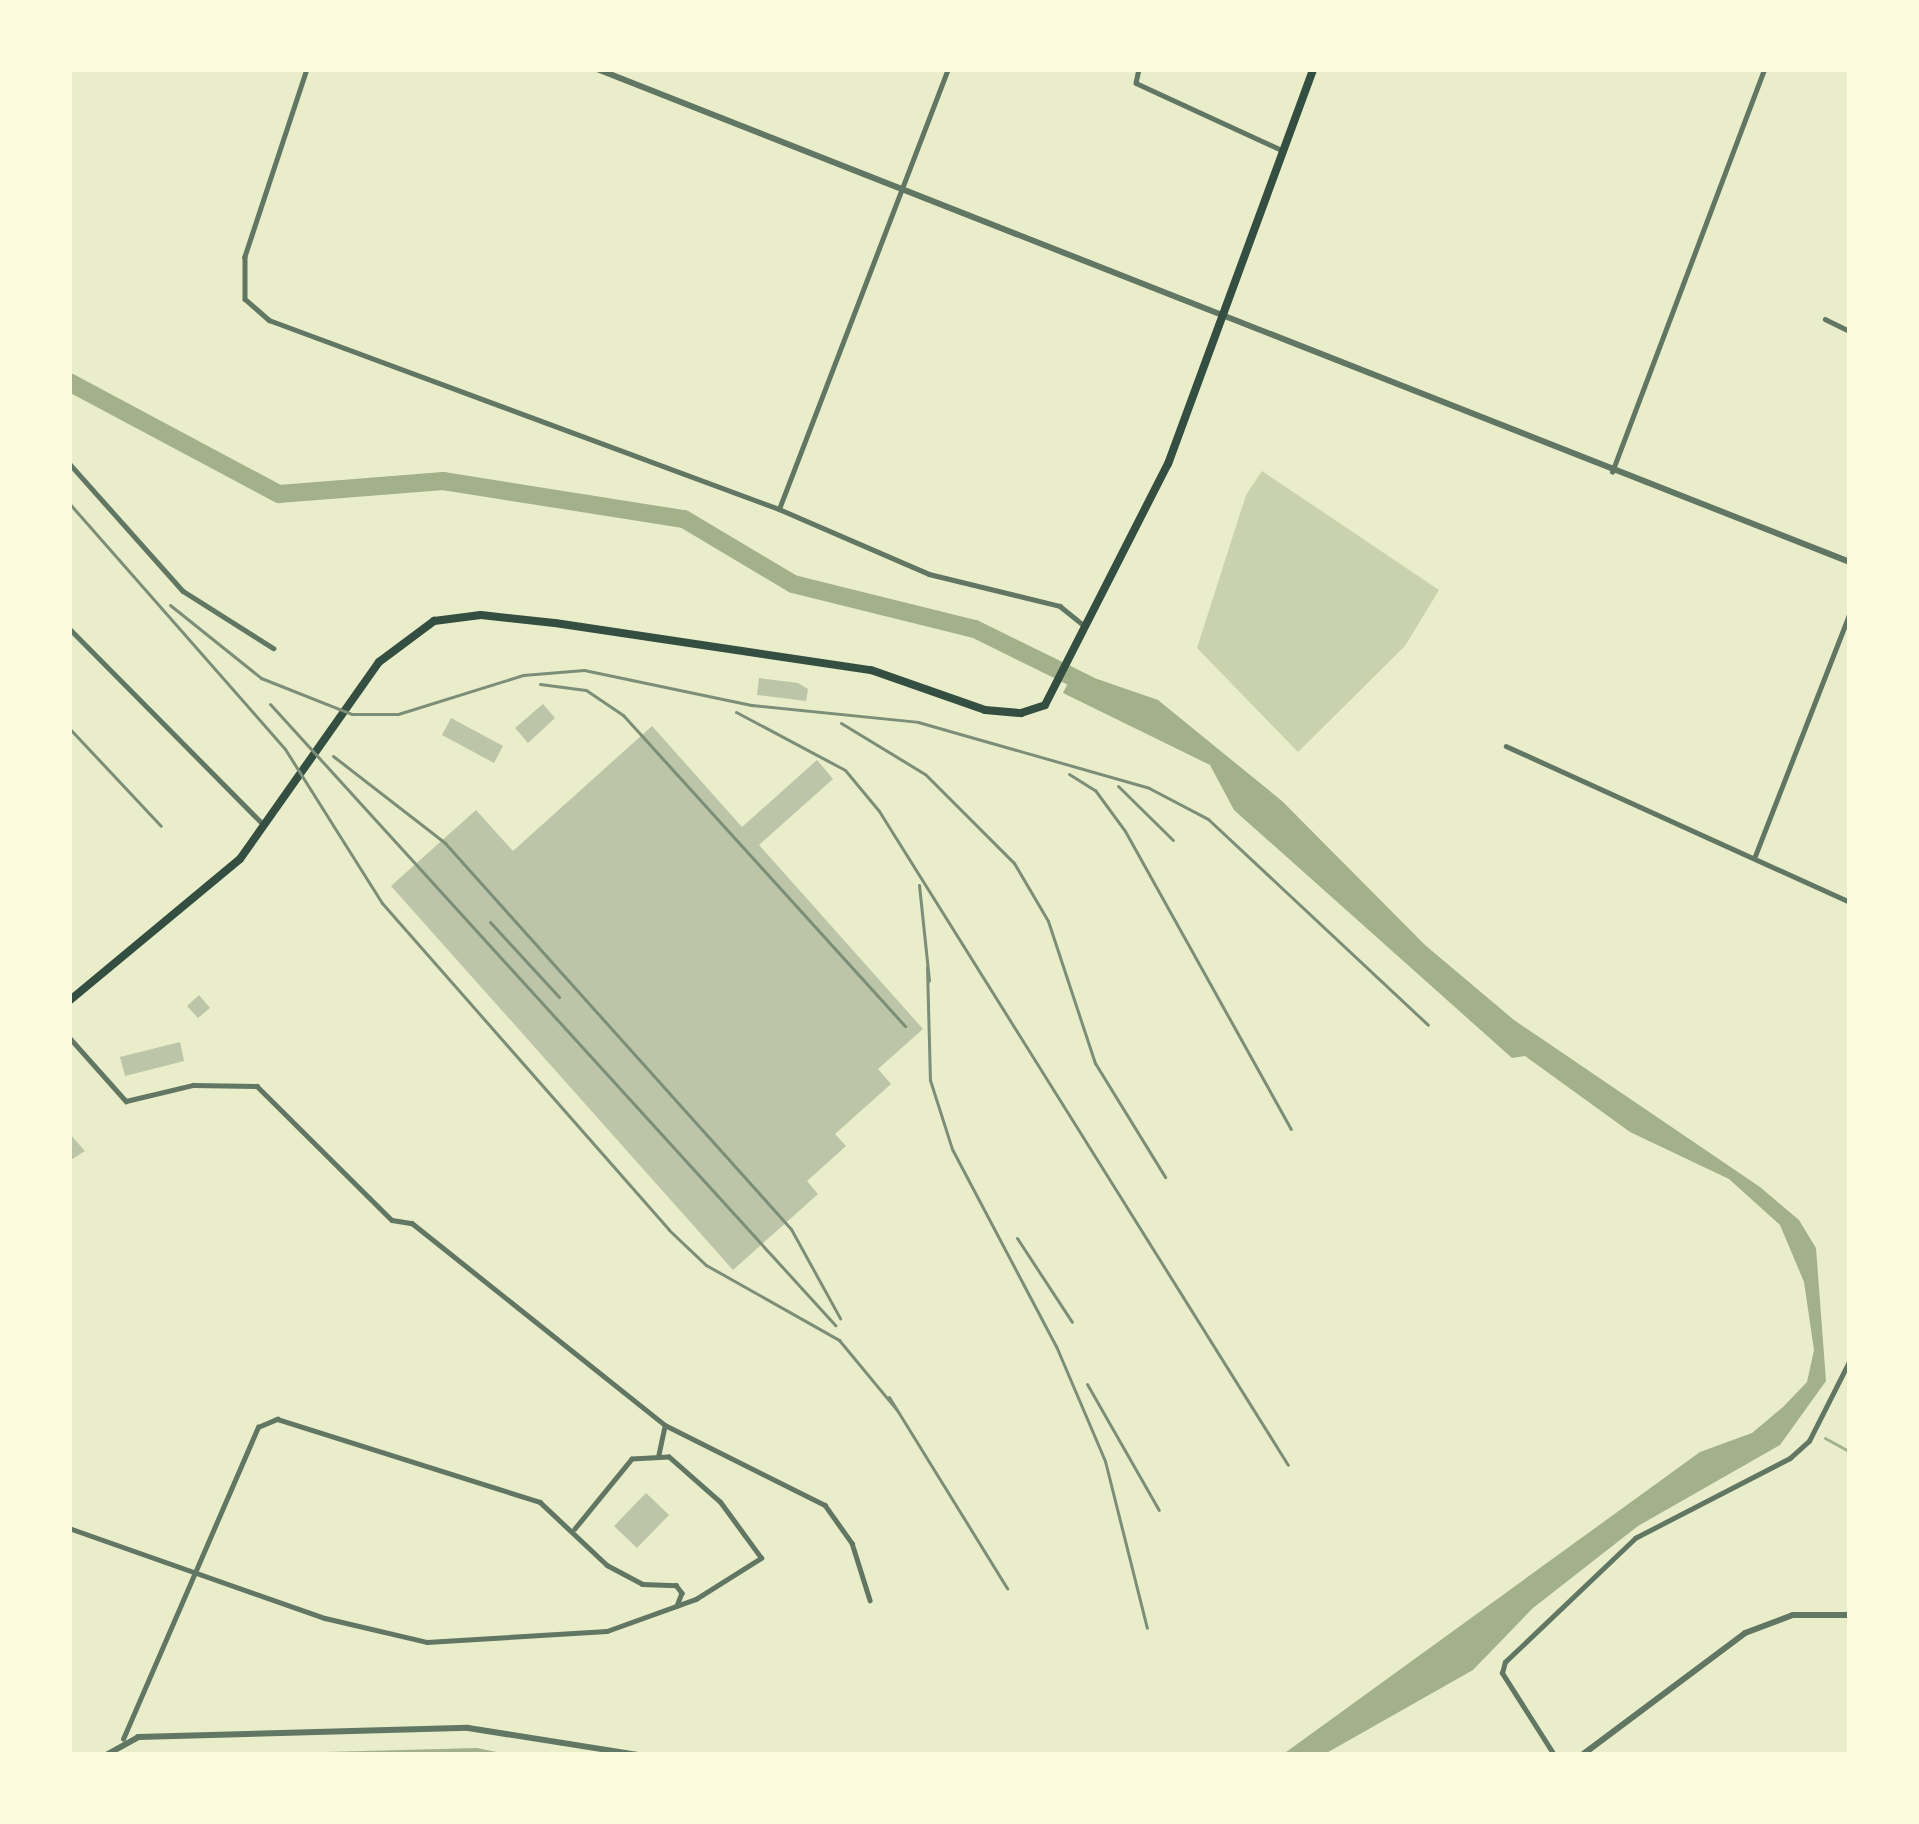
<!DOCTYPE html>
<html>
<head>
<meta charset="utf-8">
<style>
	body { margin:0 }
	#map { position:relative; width:1919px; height:1824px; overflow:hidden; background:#e9edc9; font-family:Manrope,sans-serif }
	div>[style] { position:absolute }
	.green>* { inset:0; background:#cad2ad }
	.water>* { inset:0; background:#a3b18a }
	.stream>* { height:3px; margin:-1.5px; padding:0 1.5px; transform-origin:1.5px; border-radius:1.5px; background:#a3b18a }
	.river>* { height:18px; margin:-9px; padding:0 9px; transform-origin:9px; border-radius:9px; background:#a3b18a }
	.building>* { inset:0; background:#bcc5a7 }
	.minor>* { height:4.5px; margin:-2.25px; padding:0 2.25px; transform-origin:2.25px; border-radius:2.25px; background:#617663 }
	.tertiary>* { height:6px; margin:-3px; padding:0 3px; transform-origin:3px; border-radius:3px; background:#617663 }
	.secondary>* { height:8px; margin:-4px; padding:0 4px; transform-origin:4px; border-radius:4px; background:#344e41 }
	.rail>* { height:3px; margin:-1.5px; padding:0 1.5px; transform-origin:1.5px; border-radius:1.5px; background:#7c8e77 }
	span { translate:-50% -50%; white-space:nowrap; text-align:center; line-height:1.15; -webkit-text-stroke:9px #fefae0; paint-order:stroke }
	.frame { position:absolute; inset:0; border:72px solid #fefae0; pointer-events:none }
</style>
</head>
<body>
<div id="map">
	<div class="green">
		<div style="clip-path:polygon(1262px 471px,1439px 590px,1405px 646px,1298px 752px,1197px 648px,1246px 495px)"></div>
	</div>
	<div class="water">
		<div style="clip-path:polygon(1074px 671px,1158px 700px,1282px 801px,1425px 945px,1514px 1020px,1760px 1187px,1799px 1220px,1816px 1248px,1826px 1381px,1780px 1445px,1638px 1526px,1533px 1608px,1473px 1670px,1323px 1755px,1282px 1755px,1700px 1452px,1752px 1433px,1783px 1407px,1807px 1382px,1814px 1350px,1804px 1282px,1780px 1225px,1729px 1179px,1630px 1132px,1525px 1056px,1512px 1058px,1234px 810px,1210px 765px,1063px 693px)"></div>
		<div style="clip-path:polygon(477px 1748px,511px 1755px,296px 1755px,325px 1752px)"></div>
	</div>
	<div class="stream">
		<div style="left:1825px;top:1438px;width:29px;rotate:29deg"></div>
	</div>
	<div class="river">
		<div style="left:69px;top:382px;width:238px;rotate:28.1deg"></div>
		<div style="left:279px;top:494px;width:165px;rotate:-4.5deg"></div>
		<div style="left:443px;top:481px;width:244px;rotate:9deg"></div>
		<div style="left:684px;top:519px;width:127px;rotate:30.8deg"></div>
		<div style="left:793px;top:584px;width:187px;rotate:13.9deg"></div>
		<div style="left:975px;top:629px;width:127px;rotate:26.2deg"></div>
	</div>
	<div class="building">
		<div style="clip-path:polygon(759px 678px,798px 683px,808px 689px,806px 701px,757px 695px)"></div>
		<div style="clip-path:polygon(543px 704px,555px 718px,528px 743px,515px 728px)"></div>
		<div style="clip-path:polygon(451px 718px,503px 746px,494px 763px,442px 735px)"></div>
		<div style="clip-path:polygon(652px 726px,742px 827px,817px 760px,833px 779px,759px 845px,923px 1029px,878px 1069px,891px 1084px,835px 1134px,846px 1146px,807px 1181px,818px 1194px,733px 1270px,391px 886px,476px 810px,513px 851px)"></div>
		<div style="clip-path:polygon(199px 995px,210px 1008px,198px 1018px,187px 1006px)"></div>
		<div style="clip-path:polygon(180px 1042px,184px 1061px,125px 1076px,120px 1057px)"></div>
		<div style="clip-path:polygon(69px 1133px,85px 1151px,69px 1161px)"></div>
		<div style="clip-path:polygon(646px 1493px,669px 1515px,637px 1548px,614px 1526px)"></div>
	</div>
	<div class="minor">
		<div style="left:307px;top:69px;width:198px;rotate:108.3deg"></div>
		<div style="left:245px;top:257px;width:42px;rotate:90deg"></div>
		<div style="left:245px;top:299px;width:32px;rotate:41deg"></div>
		<div style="left:269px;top:320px;width:544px;rotate:20.33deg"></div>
		<div style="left:779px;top:509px;width:163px;rotate:23.4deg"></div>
		<div style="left:929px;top:574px;width:135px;rotate:13.7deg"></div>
		<div style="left:1060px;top:606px;width:32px;rotate:39deg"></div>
		<div style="left:1139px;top:69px;width:14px;rotate:102deg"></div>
		<div style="left:1136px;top:83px;width:161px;rotate:24.7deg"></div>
		<div style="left:1825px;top:319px;width:28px;rotate:26deg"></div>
		<div style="left:69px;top:463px;width:171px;rotate:48.3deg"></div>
		<div style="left:183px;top:591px;width:107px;rotate:32.3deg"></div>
		<div style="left:1612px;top:472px;width:431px;rotate:-69.3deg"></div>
		<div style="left:779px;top:509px;width:471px;rotate:-69deg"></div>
		<div style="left:69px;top:628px;width:276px;rotate:45.3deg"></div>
		<div style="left:1506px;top:746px;width:378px;rotate:24.4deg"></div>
		<div style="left:1755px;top:856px;width:262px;rotate:-68.7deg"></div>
		<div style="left:69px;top:1037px;width:86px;rotate:48.3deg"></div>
		<div style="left:126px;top:1101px;width:69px;rotate:-13.4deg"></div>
		<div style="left:193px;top:1085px;width:64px;rotate:0.9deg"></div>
		<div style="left:257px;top:1086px;width:190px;rotate:44.8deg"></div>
		<div style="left:392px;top:1220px;width:20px;rotate:9deg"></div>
		<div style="left:412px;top:1223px;width:324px;rotate:38.6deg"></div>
		<div style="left:665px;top:1425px;width:179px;rotate:26.6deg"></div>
		<div style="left:825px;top:1505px;width:47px;rotate:54.6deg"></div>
		<div style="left:852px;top:1543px;width:60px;rotate:72.5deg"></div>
		<div style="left:658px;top:1457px;width:30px;rotate:-78deg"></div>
		<div style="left:69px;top:1528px;width:271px;rotate:19.4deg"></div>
		<div style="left:325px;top:1618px;width:105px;rotate:13.2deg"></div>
		<div style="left:427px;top:1642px;width:180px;rotate:-3.5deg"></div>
		<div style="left:607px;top:1631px;width:95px;rotate:-19.8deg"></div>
		<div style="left:696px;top:1599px;width:77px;rotate:-32.2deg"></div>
		<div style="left:761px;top:1558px;width:69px;rotate:-126.2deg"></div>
		<div style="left:720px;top:1502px;width:68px;rotate:-138.6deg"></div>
		<div style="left:669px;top:1457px;width:37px;rotate:177deg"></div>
		<div style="left:632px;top:1459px;width:90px;rotate:129.2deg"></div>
		<div style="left:123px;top:1739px;width:340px;rotate:-66.6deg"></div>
		<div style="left:258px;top:1427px;width:21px;rotate:-23deg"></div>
		<div style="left:277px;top:1419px;width:276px;rotate:17.5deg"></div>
		<div style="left:540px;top:1502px;width:92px;rotate:43.2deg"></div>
		<div style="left:607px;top:1565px;width:40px;rotate:28deg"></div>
		<div style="left:642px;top:1584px;width:34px;rotate:2deg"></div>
		<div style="left:676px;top:1585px;width:10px;rotate:53deg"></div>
		<div style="left:682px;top:1593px;width:14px;rotate:111deg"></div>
		<div style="left:1554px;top:1755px;width:97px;rotate:-122.4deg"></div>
		<div style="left:1502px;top:1673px;width:11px;rotate:-75deg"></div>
		<div style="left:1505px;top:1662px;width:180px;rotate:-43.6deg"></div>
		<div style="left:1635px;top:1538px;width:174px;rotate:-27.3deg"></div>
		<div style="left:1790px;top:1458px;width:25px;rotate:-42deg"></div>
		<div style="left:1809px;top:1441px;width:91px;rotate:-63.2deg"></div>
	</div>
	<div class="tertiary">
		<div style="left:597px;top:69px;width:1346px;rotate:21.48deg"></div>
		<div style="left:106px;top:1755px;width:37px;rotate:-29deg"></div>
		<div style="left:138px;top:1737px;width:330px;rotate:-1.6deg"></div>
		<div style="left:468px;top:1728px;width:172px;rotate:9deg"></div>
		<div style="left:921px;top:1755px;width:36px"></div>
		<div style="left:1582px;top:1755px;width:204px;rotate:-36.8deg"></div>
		<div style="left:1745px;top:1633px;width:51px;rotate:-20.6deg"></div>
		<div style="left:1793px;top:1615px;width:57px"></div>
	</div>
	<div class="secondary">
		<div style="left:69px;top:1001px;width:222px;rotate:-39.7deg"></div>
		<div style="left:240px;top:859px;width:241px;rotate:-54.8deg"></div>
		<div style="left:379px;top:662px;width:69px;rotate:-36.7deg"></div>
		<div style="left:434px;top:621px;width:47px;rotate:-7.3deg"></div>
		<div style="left:481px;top:615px;width:74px;rotate:6.2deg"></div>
		<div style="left:555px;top:623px;width:319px;rotate:8.5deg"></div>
		<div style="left:871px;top:670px;width:121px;rotate:19.3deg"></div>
		<div style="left:985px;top:710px;width:36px;rotate:5deg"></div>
		<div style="left:1021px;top:713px;width:25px;rotate:-18deg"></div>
		<div style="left:1045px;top:705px;width:271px;rotate:-63deg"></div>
		<div style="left:1168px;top:464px;width:421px;rotate:-69.8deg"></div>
	</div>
	<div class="rail">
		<div style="left:69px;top:503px;width:327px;rotate:48.7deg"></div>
		<div style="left:285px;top:749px;width:182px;rotate:57.8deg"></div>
		<div style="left:382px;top:903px;width:435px;rotate:48.7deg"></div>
		<div style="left:669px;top:1230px;width:51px;rotate:43.4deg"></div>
		<div style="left:706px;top:1265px;width:153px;rotate:29.4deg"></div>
		<div style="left:839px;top:1340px;width:91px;rotate:50.4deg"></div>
		<div style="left:170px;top:605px;width:117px;rotate:38.7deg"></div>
		<div style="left:261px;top:678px;width:98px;rotate:21.6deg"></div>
		<div style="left:352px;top:714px;width:46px"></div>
		<div style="left:398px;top:714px;width:131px;rotate:-17.3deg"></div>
		<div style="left:523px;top:675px;width:61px;rotate:-4.7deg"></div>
		<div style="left:584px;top:670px;width:172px;rotate:11.8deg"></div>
		<div style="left:752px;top:705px;width:167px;rotate:5.8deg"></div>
		<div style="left:918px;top:722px;width:240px;rotate:15.9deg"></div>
		<div style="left:1149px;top:788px;width:67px;rotate:27.7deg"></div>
		<div style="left:1208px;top:819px;width:301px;rotate:43.1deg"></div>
		<div style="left:540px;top:684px;width:46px;rotate:7.4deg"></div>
		<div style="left:586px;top:690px;width:45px;rotate:34deg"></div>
		<div style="left:623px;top:715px;width:420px;rotate:47.8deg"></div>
		<div style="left:270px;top:704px;width:840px;rotate:47.7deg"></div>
		<div style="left:736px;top:712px;width:123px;rotate:28deg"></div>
		<div style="left:845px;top:770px;width:53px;rotate:50.3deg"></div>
		<div style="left:879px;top:811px;width:771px;rotate:57.98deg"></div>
		<div style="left:841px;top:723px;width:98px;rotate:31.3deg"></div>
		<div style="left:925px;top:774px;width:126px;rotate:45deg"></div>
		<div style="left:1014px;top:863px;width:67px;rotate:59.6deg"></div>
		<div style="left:1048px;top:921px;width:150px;rotate:71.7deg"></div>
		<div style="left:1095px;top:1063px;width:134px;rotate:58.4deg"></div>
		<div style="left:69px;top:728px;width:134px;rotate:46.8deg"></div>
		<div style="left:333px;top:756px;width:142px;rotate:37.8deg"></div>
		<div style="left:445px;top:843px;width:518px;rotate:48.13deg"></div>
		<div style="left:791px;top:1229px;width:102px;rotate:61.2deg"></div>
		<div style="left:1069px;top:774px;width:31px;rotate:32deg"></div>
		<div style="left:1095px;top:790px;width:51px;rotate:53.8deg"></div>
		<div style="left:1125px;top:831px;width:341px;rotate:60.9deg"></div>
		<div style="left:1118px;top:786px;width:77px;rotate:44.5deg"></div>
		<div style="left:919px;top:885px;width:96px;rotate:84deg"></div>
		<div style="left:490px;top:922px;width:102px;rotate:47.4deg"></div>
		<div style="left:927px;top:967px;width:113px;rotate:88.5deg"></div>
		<div style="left:930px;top:1080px;width:72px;rotate:72.3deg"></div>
		<div style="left:952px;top:1149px;width:223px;rotate:62.2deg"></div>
		<div style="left:1056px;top:1346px;width:125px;rotate:66.9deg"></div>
		<div style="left:1105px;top:1461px;width:172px;rotate:75.9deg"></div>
		<div style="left:1017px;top:1238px;width:100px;rotate:56.8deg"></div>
		<div style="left:1087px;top:1384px;width:145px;rotate:60.3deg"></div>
		<div style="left:889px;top:1397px;width:225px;rotate:58.3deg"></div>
	</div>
	<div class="frame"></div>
</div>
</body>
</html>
